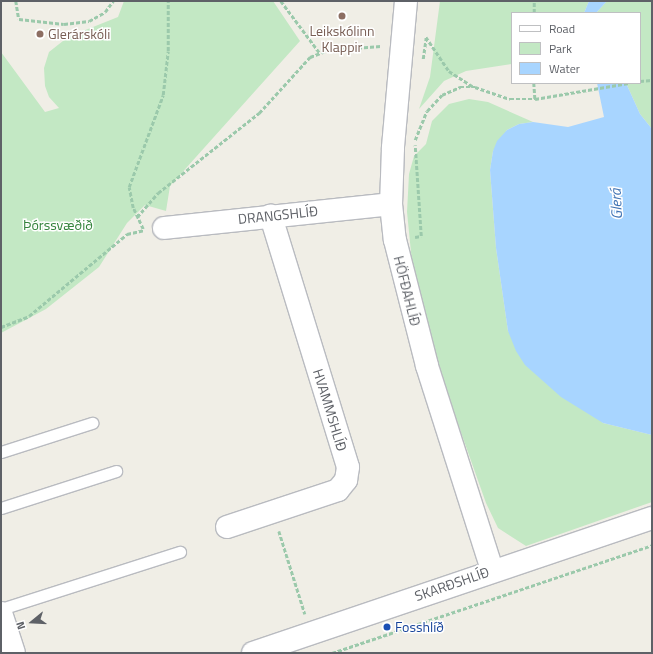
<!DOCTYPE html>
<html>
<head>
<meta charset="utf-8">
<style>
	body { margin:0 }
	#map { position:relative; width:653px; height:654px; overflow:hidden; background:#f0eee6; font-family:"Titillium Web",sans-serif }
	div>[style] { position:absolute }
	.green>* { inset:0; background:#c3e8c4 }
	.water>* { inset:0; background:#a8d5ff }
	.path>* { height:2.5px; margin-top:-1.25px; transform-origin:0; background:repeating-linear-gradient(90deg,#9bc9ab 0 4px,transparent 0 6px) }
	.roads { filter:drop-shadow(1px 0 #b9bbc0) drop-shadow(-1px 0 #b9bbc0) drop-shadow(0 1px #b9bbc0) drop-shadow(0 -1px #b9bbc0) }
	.service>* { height:11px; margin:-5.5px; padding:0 5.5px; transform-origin:5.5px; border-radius:5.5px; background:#fff }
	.minor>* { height:22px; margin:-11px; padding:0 11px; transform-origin:11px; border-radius:11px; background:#fff }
	.dots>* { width:11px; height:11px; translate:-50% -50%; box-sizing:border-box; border:2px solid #fff; border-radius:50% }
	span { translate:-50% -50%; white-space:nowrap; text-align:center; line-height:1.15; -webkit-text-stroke:3px #fff; paint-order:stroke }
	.education-label { font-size:14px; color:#785e54 }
	.left { translate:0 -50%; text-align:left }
	.street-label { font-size:14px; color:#5e6167 }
	.park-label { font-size:14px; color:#32823a }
	.transit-label { font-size:14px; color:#164399 }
	.water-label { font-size:15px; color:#4174b4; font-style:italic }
	.frame { position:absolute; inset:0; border:2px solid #5e6167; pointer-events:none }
	.legend { position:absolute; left:511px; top:12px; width:130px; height:72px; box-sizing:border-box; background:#fff; border:1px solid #bfc0c2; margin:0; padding:5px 7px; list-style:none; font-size:12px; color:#5e6167 }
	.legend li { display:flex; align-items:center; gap:8px; height:20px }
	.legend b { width:20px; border:1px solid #bfc0c2 }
	.north { position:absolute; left:12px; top:602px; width:40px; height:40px; -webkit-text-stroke:3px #fff; paint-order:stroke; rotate:252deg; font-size:11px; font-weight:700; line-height:16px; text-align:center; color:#5e6167 }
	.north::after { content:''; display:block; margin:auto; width:14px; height:18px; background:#5e6167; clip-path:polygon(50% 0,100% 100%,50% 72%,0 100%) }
</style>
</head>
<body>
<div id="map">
	<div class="green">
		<div style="clip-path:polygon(124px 1px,273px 1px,300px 41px,170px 186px,166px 211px,145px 205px,127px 223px,99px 267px,46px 309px,1px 333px,1px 52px,45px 112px,59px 108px,49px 97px,45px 86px,44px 68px,49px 52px,68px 37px,118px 17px)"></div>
		<div style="clip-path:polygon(440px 1px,589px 1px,584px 13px,512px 13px,512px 64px,466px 71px,444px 81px,419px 109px,430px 77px)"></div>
		<div style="clip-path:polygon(607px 1px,652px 1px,652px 129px,640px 114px,626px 83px,640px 83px,640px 13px,596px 13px)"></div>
		<div style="clip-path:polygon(469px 99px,488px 102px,533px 122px,519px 124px,507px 130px,493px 151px,490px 170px,496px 248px,508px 331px,603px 423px,652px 435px,652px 502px,526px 546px,498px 528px,486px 503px,436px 362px,413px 272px,407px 212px,409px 174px,414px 156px,426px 144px,432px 121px,449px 104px)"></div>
	</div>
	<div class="water">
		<div style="clip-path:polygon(589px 1px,607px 1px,596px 13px,584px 13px)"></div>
		<div style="clip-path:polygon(597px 83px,626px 83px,640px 114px,652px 129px,652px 435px,603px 423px,561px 397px,525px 365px,516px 351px,508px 331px,496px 248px,490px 170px,493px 151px,497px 141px,507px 130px,519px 124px,533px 122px,568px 127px,604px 117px)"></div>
	</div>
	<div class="path">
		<div style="left:16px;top:1px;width:18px;rotate:81deg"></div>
		<div style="left:19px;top:19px;width:45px;rotate:6.3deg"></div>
		<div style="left:64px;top:24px;width:25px;rotate:-7deg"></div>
		<div style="left:89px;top:21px;width:18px;rotate:-29deg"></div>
		<div style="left:105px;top:12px;width:14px;rotate:-54deg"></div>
		<div style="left:281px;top:1px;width:64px;rotate:53.3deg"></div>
		<div style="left:534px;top:13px;width:12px;rotate:-90deg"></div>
		<div style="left:426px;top:37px;width:41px;rotate:55.9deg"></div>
		<div style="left:449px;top:71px;width:30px;rotate:33deg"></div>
		<div style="left:423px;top:59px;width:21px;rotate:-82deg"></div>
		<div style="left:640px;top:81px;width:12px;rotate:-5deg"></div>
		<div style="left:534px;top:83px;width:16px;rotate:86deg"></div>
		<div style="left:415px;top:140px;width:31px;rotate:-68deg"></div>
		<div style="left:427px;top:111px;width:22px;rotate:-47deg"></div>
		<div style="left:442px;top:95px;width:20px;rotate:-24deg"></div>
		<div style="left:460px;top:87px;width:15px"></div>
		<div style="left:475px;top:87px;width:37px;rotate:19deg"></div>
		<div style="left:510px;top:99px;width:25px"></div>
		<div style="left:535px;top:99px;width:95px;rotate:-9.7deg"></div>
		<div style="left:137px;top:217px;width:32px;rotate:-49deg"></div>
		<div style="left:158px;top:193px;width:129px;rotate:-38.4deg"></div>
		<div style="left:259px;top:113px;width:76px;rotate:-47.7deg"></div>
		<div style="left:310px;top:57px;width:19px;rotate:-21deg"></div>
		<div style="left:328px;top:50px;width:53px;rotate:-4.3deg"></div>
		<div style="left:143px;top:229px;width:23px;rotate:-115deg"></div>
		<div style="left:133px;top:208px;width:21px;rotate:-101deg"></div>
		<div style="left:129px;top:187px;width:98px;rotate:-69.7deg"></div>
		<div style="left:163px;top:95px;width:44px;rotate:-83.5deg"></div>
		<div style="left:168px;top:51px;width:50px;rotate:-90deg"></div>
		<div style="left:415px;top:237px;width:6px;rotate:-9deg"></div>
		<div style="left:421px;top:236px;width:91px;rotate:-93.8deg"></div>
		<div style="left:1px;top:327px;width:30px;rotate:-21deg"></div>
		<div style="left:29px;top:316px;width:128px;rotate:-39.9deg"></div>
		<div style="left:127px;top:234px;width:17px;rotate:-13deg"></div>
		<div style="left:279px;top:531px;width:87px;rotate:72.6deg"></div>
		<div style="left:332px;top:653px;width:338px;rotate:-18.6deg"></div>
	</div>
	<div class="roads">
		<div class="service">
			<div style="left:1px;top:452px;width:96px;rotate:-17.7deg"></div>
			<div style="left:1px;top:508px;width:121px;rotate:-17.8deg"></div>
			<div style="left:1px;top:609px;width:188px;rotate:-17.7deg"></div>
		</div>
		<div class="minor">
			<div style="left:406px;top:1px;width:148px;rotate:95.1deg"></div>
			<div style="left:393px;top:148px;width:56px;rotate:92deg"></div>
			<div style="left:391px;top:204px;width:36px;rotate:84deg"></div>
			<div style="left:395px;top:240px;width:130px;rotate:75.7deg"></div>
			<div style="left:427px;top:366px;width:214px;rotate:72.3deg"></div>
			<div style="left:164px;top:228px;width:228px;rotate:-6deg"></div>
			<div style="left:227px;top:527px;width:117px;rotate:-18.4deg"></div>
			<div style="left:338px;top:490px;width:13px;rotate:-51deg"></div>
			<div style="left:346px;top:480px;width:13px;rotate:-81deg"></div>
			<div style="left:348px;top:467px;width:263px;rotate:-107.1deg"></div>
			<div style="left:1px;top:613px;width:42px;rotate:72deg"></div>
			<div style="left:253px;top:653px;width:421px;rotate:-18.7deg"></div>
		</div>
	</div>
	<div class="dots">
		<div style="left:342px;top:16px;background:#8d6e63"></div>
		<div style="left:40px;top:34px;background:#8d6e63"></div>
		<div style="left:387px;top:627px;background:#1a4fb4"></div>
	</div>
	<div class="education-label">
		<span style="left:342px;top:39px">Leikskólinn<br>Klappir</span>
		<span class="left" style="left:48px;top:34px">Glerárskóli</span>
	</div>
	<div class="street-label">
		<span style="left:278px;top:215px;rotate:-6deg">DRANGSHLÍÐ</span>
		<span style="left:407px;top:291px;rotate:76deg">HÖFÐAHLÍÐ</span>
		<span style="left:330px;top:410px;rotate:73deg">HVAMMSHLÍÐ</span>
		<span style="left:452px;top:584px;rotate:-19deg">SKARÐSHLÍÐ</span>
	</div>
	<div class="park-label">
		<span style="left:58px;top:225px">Þórssvæðið</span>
	</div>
	<div class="transit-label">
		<span class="left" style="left:395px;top:627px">Fosshlíð</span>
	</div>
	<div class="water-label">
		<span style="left:616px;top:204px;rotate:-92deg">Glerá</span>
	</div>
	<div class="frame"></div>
	<ul class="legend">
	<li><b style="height:5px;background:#fff"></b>Road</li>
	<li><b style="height:11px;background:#c3e8c4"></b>Park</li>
	<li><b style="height:11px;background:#a8d5ff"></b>Water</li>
	</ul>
	<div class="north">N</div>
</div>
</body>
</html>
